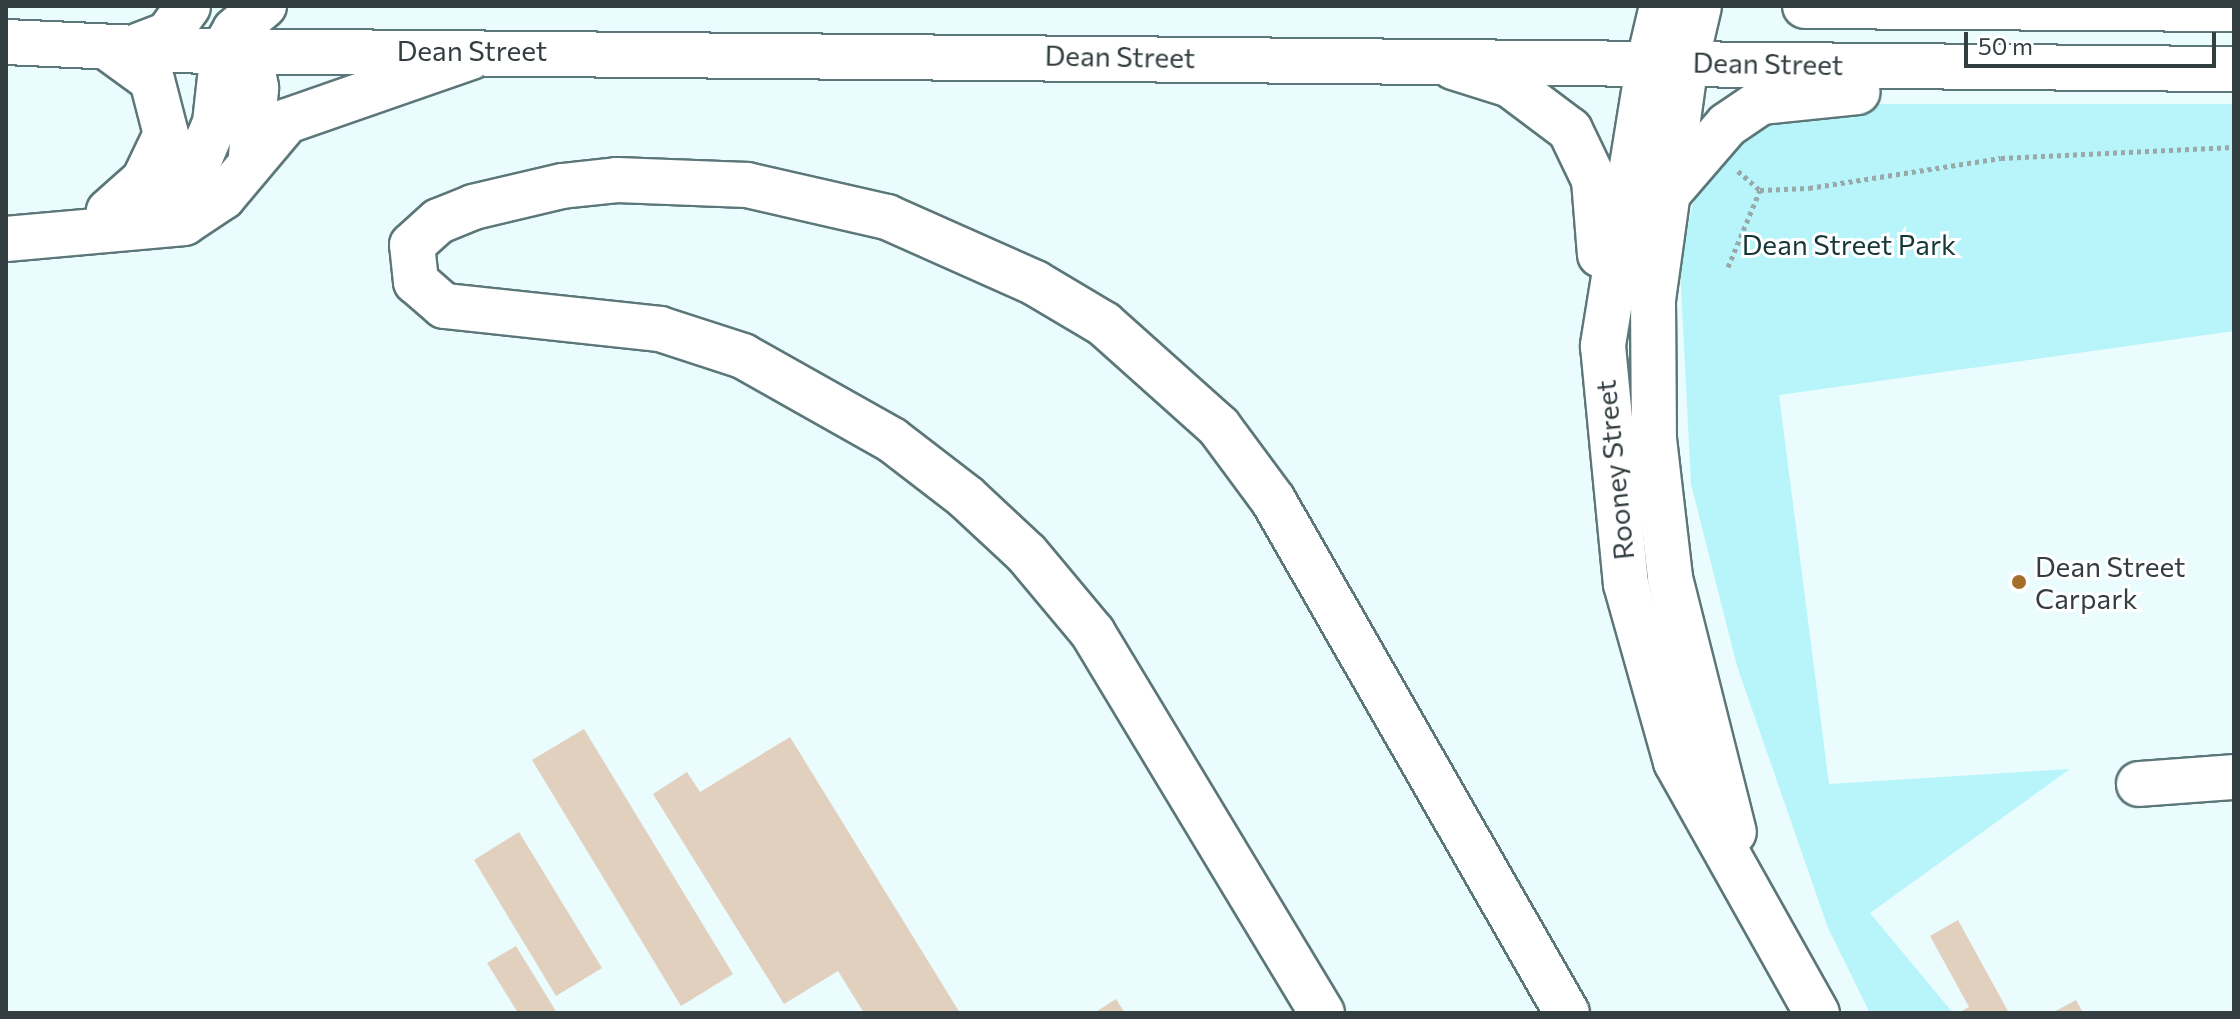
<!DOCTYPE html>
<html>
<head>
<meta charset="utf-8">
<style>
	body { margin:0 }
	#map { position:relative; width:2240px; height:1019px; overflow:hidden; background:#eafcfd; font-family:Commissioner,sans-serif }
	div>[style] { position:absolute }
	.green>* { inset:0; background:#b7f5fa }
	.building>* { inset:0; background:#e2d0be }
	.path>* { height:5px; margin-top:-2.5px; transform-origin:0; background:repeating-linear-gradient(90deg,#99a8a9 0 4px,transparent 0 8px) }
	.roads { filter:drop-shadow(2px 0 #5c7779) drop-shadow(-2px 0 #5c7779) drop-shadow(0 2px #5c7779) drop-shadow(0 -2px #5c7779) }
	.minor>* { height:44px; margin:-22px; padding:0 22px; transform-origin:22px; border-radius:22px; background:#fff }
	.major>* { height:44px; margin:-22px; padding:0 22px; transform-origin:22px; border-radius:22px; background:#fff }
	.dots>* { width:22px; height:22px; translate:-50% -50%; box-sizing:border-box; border:4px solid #fff; border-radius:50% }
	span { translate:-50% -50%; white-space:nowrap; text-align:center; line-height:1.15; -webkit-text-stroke:6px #fff; paint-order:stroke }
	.street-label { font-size:28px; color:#333e40 }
	.park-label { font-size:28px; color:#163638 }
	.poi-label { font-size:28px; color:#333e40 }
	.left { translate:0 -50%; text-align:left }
	.frame { position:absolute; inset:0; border:8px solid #333e40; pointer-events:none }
	.scale { position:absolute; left:1964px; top:32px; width:252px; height:36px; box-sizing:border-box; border:4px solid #333e40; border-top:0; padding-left:10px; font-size:24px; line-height:28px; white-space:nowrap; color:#333e40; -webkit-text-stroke:6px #fff; paint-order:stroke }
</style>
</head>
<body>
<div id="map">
	<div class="green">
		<div style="clip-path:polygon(1826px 104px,2234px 104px,2234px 331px,1779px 395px,1829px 784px,2070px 769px,1870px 913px,1953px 1013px,1870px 1013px,1828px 928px,1737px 666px,1691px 484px,1680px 268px,1692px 206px,1711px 169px,1739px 143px,1772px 122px)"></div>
	</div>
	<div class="building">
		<div style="clip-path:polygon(584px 729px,733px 974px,681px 1006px,532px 760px)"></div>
		<div style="clip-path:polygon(790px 737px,960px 1013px,864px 1013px,838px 971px,784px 1004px,653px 794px,687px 772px,700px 792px)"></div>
		<div style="clip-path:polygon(519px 832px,602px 968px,556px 996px,474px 860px)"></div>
		<div style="clip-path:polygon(1958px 920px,2009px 1013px,1958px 1013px,1969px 1007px,1930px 936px)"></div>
		<div style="clip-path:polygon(516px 946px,557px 1013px,518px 1013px,487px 963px)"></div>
		<div style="clip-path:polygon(1116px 999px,1125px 1013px,1094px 1013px)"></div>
		<div style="clip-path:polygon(2076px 1000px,2083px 1013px,2052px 1013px)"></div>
	</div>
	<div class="path">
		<div style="left:1738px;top:171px;width:29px;rotate:41deg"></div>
		<div style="left:1760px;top:190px;width:49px;rotate:-2.3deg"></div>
		<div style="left:1809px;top:188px;width:194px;rotate:-8.9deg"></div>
		<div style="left:2001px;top:158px;width:233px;rotate:-2.7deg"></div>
		<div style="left:1728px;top:267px;width:83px;rotate:-67.4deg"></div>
	</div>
	<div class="roads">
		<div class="minor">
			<div style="left:108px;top:48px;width:54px;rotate:36deg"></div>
			<div style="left:152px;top:80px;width:56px;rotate:75.5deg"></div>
			<div style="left:166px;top:134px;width:51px;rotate:115.6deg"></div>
			<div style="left:144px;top:180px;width:47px;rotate:138.5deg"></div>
			<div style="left:249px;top:51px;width:38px;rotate:79deg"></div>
			<div style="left:256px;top:88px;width:68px;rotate:94.2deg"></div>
			<div style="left:1649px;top:61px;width:289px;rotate:99.2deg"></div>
			<div style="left:1603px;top:346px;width:239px;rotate:84.5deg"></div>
			<div style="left:1626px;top:584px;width:185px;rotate:74.3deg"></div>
			<div style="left:1676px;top:762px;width:288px;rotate:60.7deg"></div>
			<div style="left:1686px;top:62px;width:240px;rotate:97.9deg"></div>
			<div style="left:1653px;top:300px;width:139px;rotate:89.6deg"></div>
			<div style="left:1654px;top:439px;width:140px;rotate:83.4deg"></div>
			<div style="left:1670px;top:578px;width:262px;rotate:75.9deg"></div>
			<div style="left:1453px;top:67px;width:60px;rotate:17.5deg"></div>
			<div style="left:1510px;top:85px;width:75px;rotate:36.9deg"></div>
			<div style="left:1570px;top:130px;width:55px;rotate:64.4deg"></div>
			<div style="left:1594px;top:180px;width:75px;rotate:85.4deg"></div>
			<div style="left:109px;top:221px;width:60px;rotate:-22.7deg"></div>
			<div style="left:164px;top:198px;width:49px;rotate:-45.8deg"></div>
			<div style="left:198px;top:163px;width:43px;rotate:-67deg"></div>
			<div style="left:215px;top:123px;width:72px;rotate:-83.7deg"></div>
			<div style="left:6px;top:239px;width:179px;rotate:-5.1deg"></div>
			<div style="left:184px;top:223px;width:47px;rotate:-33.7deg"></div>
			<div style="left:223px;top:197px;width:99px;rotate:-49.9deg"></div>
			<div style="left:287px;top:121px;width:195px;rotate:-19.2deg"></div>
			<div style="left:2139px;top:784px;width:95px;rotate:-4.2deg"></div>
			<div style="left:1322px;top:1013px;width:444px;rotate:-121.1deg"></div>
			<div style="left:1093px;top:633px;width:104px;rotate:-129.9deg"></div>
			<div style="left:1026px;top:553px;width:82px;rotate:-137deg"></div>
			<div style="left:966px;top:497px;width:93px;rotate:-142.4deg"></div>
			<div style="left:892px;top:440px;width:171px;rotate:-150.6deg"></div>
			<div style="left:743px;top:356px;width:87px;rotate:-162deg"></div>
			<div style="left:660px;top:329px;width:217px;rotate:-173.9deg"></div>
			<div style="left:444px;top:306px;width:37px;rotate:-139deg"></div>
			<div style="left:416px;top:282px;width:37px;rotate:-96deg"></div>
			<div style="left:412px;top:245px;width:36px;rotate:-42deg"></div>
			<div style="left:439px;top:221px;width:37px;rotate:-22deg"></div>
			<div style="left:473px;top:207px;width:91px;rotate:-13.3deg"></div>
			<div style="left:562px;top:186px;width:55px;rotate:-6.2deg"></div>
			<div style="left:617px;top:180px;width:130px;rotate:2.2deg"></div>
			<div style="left:747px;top:185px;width:144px;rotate:12.9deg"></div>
			<div style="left:887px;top:217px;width:162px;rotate:24deg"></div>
			<div style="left:1035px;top:283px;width:80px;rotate:30.7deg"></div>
			<div style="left:1104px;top:324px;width:154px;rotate:41.8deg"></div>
			<div style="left:1219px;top:427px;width:91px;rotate:53.5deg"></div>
			<div style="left:1273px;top:500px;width:591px;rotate:60.18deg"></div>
		</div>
		<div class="major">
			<div style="left:1805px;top:6px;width:429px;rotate:0.4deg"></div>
			<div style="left:6px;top:42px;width:196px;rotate:2.6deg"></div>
			<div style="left:202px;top:51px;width:2032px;rotate:0.51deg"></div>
			<div style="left:132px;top:48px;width:39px;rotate:-21deg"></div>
			<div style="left:168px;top:34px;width:34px;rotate:-54deg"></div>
			<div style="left:223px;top:51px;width:24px;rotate:-60deg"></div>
			<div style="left:235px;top:30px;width:38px;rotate:-40deg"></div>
			<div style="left:1649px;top:61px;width:57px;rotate:-76.7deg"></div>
			<div style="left:1686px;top:62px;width:57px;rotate:-76.9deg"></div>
			<div style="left:1664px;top:198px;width:96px;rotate:-49.2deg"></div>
			<div style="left:1727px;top:125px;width:41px;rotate:-34.1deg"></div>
			<div style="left:1761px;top:102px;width:97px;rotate:-5.9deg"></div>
		</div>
	</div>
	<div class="dots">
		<div style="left:2019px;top:582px;background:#a56e2a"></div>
	</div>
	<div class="street-label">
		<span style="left:472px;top:50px">Dean Street</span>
		<span style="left:1120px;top:56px;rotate:1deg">Dean Street</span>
		<span style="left:1768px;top:63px;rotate:1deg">Dean Street</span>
		<span style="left:1614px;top:470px;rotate:-96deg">Rooney Street</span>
	</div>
	<div class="park-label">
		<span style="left:1849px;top:244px">Dean Street Park</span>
	</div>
	<div class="poi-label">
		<span class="left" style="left:2035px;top:582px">Dean Street<br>Carpark</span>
	</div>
	<div class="frame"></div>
	<div class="scale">50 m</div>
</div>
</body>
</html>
